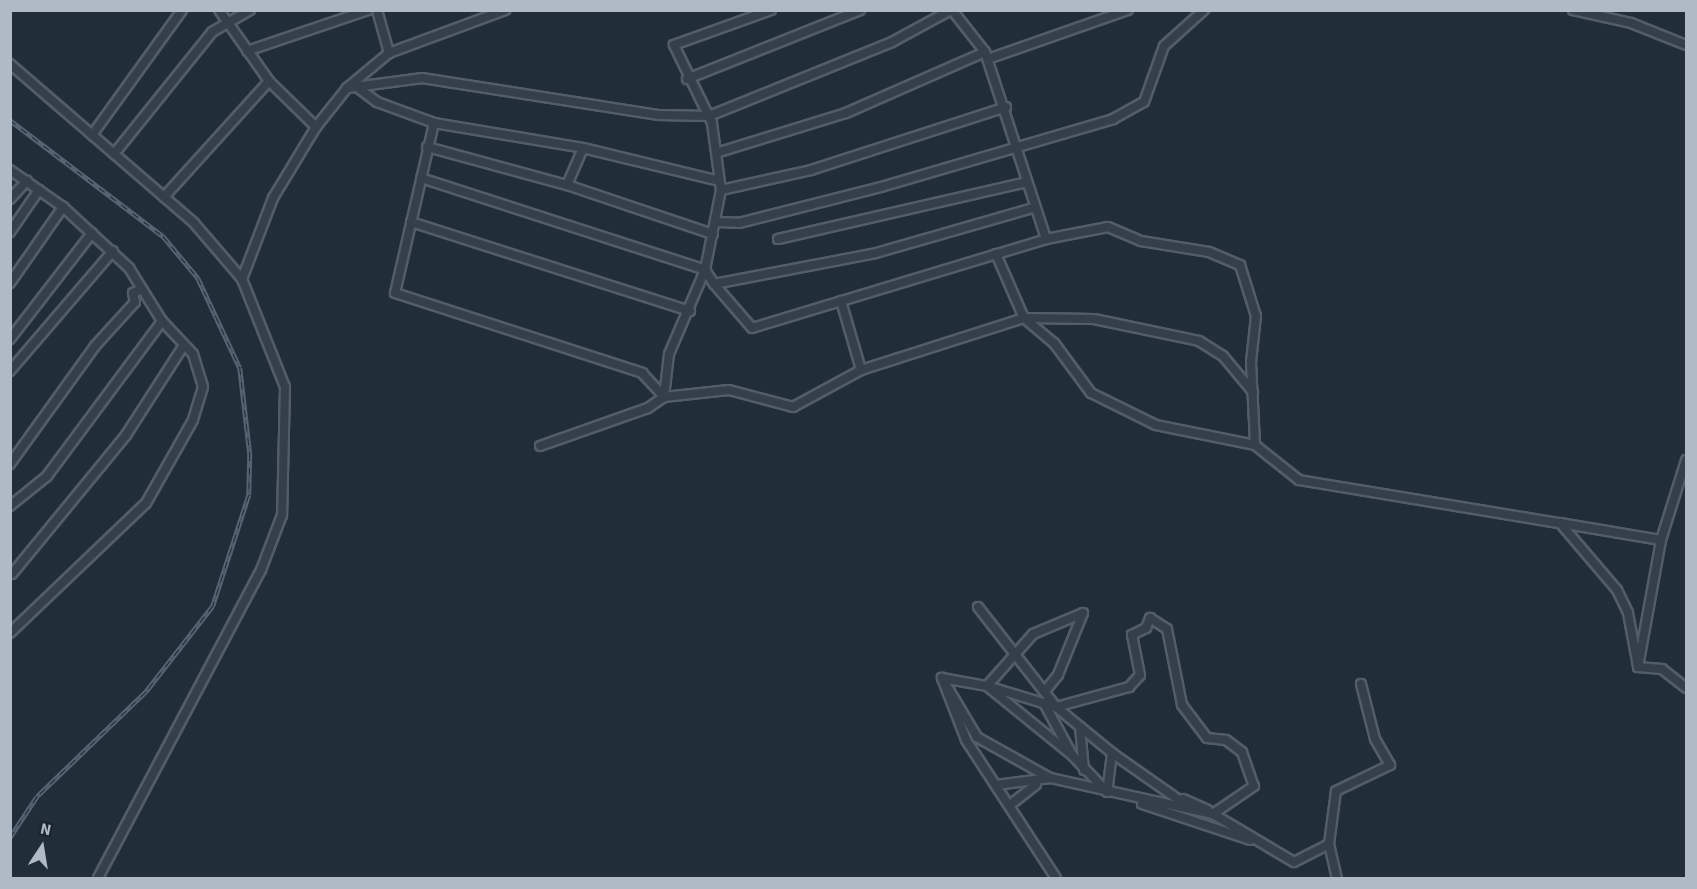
<!DOCTYPE html>
<html>
<head>
<meta charset="utf-8">
<style>
	body { margin:0 }
	#map { position:relative; width:1697px; height:889px; overflow:hidden; background:#212e3a; font-family:"Source Sans 3",sans-serif }
	div>[style] { position:absolute }
	.roads { filter:drop-shadow(2px 0 #525d68) drop-shadow(-2px 0 #525d68) drop-shadow(0 2px #525d68) drop-shadow(0 -2px #525d68) }
	.minor>* { height:8px; margin:-4px; padding:0 4px; transform-origin:4px; border-radius:4px; background:#343f4a }
	.rail>* { height:4.5px; margin-top:-2.25px; transform-origin:0; background:repeating-linear-gradient(90deg,#1a242f 0 7px,#566471 0 14px); box-sizing:border-box; border-block:2px solid #566471 }
	span { translate:-50% -50%; white-space:nowrap; text-align:center; line-height:1.15; -webkit-text-stroke:6px #1a242f; paint-order:stroke }
	.frame { position:absolute; inset:0; border:12px solid #afbac6; pointer-events:none }
	.north { position:absolute; left:12px; top:817px; width:60px; height:60px; -webkit-text-stroke:4px #1a242f; paint-order:stroke; rotate:12deg; font-size:16px; font-weight:700; line-height:24px; text-align:center; color:#afbac6 }
	.north::after { content:''; display:block; margin:auto; width:21px; height:27px; background:#afbac6; clip-path:polygon(50% 0,100% 100%,50% 72%,0 100%) }
</style>
</head>
<body>
<div id="map">
	<div class="roads">
		<div class="minor">
			<div style="left:219px;top:10px;width:87px;rotate:54.8deg"></div>
			<div style="left:269px;top:81px;width:66px;rotate:44.4deg"></div>
			<div style="left:316px;top:127px;width:83px;rotate:121.2deg"></div>
			<div style="left:273px;top:198px;width:87px;rotate:110.9deg"></div>
			<div style="left:377px;top:10px;width:45px;rotate:74.4deg"></div>
			<div style="left:952px;top:10px;width:53px;rotate:51.8deg"></div>
			<div style="left:985px;top:52px;width:197px;rotate:71.9deg"></div>
			<div style="left:1573px;top:10px;width:59px;rotate:12.6deg"></div>
			<div style="left:1631px;top:23px;width:59px;rotate:21.8deg"></div>
			<div style="left:247px;top:51px;width:128px;rotate:-18.7deg"></div>
			<div style="left:988px;top:59px;width:148px;rotate:-19.3deg"></div>
			<div style="left:10px;top:64px;width:243px;rotate:40.8deg"></div>
			<div style="left:194px;top:223px;width:74px;rotate:49.4deg"></div>
			<div style="left:242px;top:279px;width:116px;rotate:68.3deg"></div>
			<div style="left:285px;top:387px;width:128px;rotate:91.3deg"></div>
			<div style="left:282px;top:515px;width:59px;rotate:110.9deg"></div>
			<div style="left:261px;top:570px;width:348px;rotate:117.9deg"></div>
			<div style="left:687px;top:79px;width:186px;rotate:-21.7deg"></div>
			<div style="left:357px;top:87px;width:25px;rotate:37deg"></div>
			<div style="left:377px;top:102px;width:61px;rotate:20.2deg"></div>
			<div style="left:434px;top:123px;width:151px;rotate:9.5deg"></div>
			<div style="left:583px;top:148px;width:140px;rotate:13.6deg"></div>
			<div style="left:347px;top:88px;width:76px;rotate:-7.6deg"></div>
			<div style="left:422px;top:78px;width:240px;rotate:8.9deg"></div>
			<div style="left:659px;top:115px;width:50px;rotate:1.1deg"></div>
			<div style="left:709px;top:116px;width:197px;rotate:-22deg"></div>
			<div style="left:892px;top:42px;width:67px;rotate:-28.5deg"></div>
			<div style="left:434px;top:123px;width:174px;rotate:102.9deg"></div>
			<div style="left:395px;top:293px;width:260px;rotate:17.9deg"></div>
			<div style="left:642px;top:373px;width:33px;rotate:47deg"></div>
			<div style="left:664px;top:397px;width:65px;rotate:-6.1deg"></div>
			<div style="left:729px;top:390px;width:66px;rotate:14.9deg"></div>
			<div style="left:793px;top:407px;width:77px;rotate:-28.6deg"></div>
			<div style="left:861px;top:370px;width:171px;rotate:-17.7deg"></div>
			<div style="left:1024px;top:318px;width:70px;rotate:0.8deg"></div>
			<div style="left:1094px;top:319px;width:107px;rotate:11.8deg"></div>
			<div style="left:1199px;top:341px;width:28px;rotate:32deg"></div>
			<div style="left:1223px;top:356px;width:47px;rotate:50.2deg"></div>
			<div style="left:316px;top:127px;width:50px;rotate:-51.5deg"></div>
			<div style="left:347px;top:88px;width:55px;rotate:-39.8deg"></div>
			<div style="left:389px;top:53px;width:124px;rotate:-20.3deg"></div>
			<div style="left:92px;top:135px;width:154px;rotate:-54.2deg"></div>
			<div style="left:427px;top:147px;width:145px;rotate:15.2deg"></div>
			<div style="left:567px;top:185px;width:154px;rotate:18.6deg"></div>
			<div style="left:716px;top:153px;width:136px;rotate:-17.1deg"></div>
			<div style="left:846px;top:113px;width:152px;rotate:-23.7deg"></div>
			<div style="left:114px;top:154px;width:156px;rotate:-51.2deg"></div>
			<div style="left:212px;top:32px;width:44px;rotate:-30.1deg"></div>
			<div style="left:10px;top:170px;width:65px;rotate:34.9deg"></div>
			<div style="left:63px;top:207px;width:90px;rotate:42.7deg"></div>
			<div style="left:129px;top:268px;width:62px;rotate:58.1deg"></div>
			<div style="left:162px;top:321px;width:45px;rotate:46.8deg"></div>
			<div style="left:193px;top:354px;width:34px;rotate:73deg"></div>
			<div style="left:203px;top:387px;width:34px;rotate:107deg"></div>
			<div style="left:193px;top:420px;width:95px;rotate:119.5deg"></div>
			<div style="left:146px;top:503px;width:188px;rotate:136.3deg"></div>
			<div style="left:421px;top:178px;width:299px;rotate:17.9deg"></div>
			<div style="left:705px;top:270px;width:17px;rotate:57deg"></div>
			<div style="left:714px;top:284px;width:165px;rotate:-10.8deg"></div>
			<div style="left:876px;top:253px;width:166px;rotate:-16deg"></div>
			<div style="left:567px;top:185px;width:40px;rotate:-66.6deg"></div>
			<div style="left:721px;top:190px;width:92px;rotate:-12.5deg"></div>
			<div style="left:811px;top:170px;width:205px;rotate:-17.9deg"></div>
			<div style="left:164px;top:197px;width:156px;rotate:-47.8deg"></div>
			<div style="left:10px;top:199px;width:25px;rotate:-47deg"></div>
			<div style="left:411px;top:222px;width:293px;rotate:17.7deg"></div>
			<div style="left:716px;top:222px;width:23px;rotate:2deg"></div>
			<div style="left:739px;top:223px;width:146px;rotate:-14.2deg"></div>
			<div style="left:881px;top:187px;width:242px;rotate:-16.3deg"></div>
			<div style="left:1113px;top:119px;width:35px;rotate:-29deg"></div>
			<div style="left:1144px;top:102px;width:59px;rotate:-70.3deg"></div>
			<div style="left:1164px;top:46px;width:54px;rotate:-42deg"></div>
			<div style="left:10px;top:232px;width:51px;rotate:-55.4deg"></div>
			<div style="left:778px;top:239px;width:255px;rotate:-12.9deg"></div>
			<div style="left:996px;top:254px;width:70px;rotate:66.4deg"></div>
			<div style="left:1024px;top:318px;width:39px;rotate:40deg"></div>
			<div style="left:1054px;top:343px;width:62px;rotate:53.5deg"></div>
			<div style="left:1091px;top:393px;width:72px;rotate:26.2deg"></div>
			<div style="left:1156px;top:425px;width:101px;rotate:11.4deg"></div>
			<div style="left:10px;top:283px;width:93px;rotate:-55.1deg"></div>
			<div style="left:714px;top:284px;width:58px;rotate:49.2deg"></div>
			<div style="left:752px;top:328px;width:307px;rotate:-16.8deg"></div>
			<div style="left:1046px;top:239px;width:63px;rotate:-11deg"></div>
			<div style="left:1108px;top:227px;width:36px;rotate:23deg"></div>
			<div style="left:1141px;top:241px;width:69px;rotate:9.2deg"></div>
			<div style="left:1209px;top:252px;width:34px;rotate:23deg"></div>
			<div style="left:1240px;top:265px;width:53px;rotate:72.6deg"></div>
			<div style="left:1256px;top:316px;width:46px;rotate:96.2deg"></div>
			<div style="left:1251px;top:362px;width:83px;rotate:87.2deg"></div>
			<div style="left:1255px;top:445px;width:56px;rotate:38.5deg"></div>
			<div style="left:1299px;top:480px;width:265px;rotate:9.4deg"></div>
			<div style="left:1560px;top:523px;width:88px;rotate:49.6deg"></div>
			<div style="left:1617px;top:590px;width:25px;rotate:64deg"></div>
			<div style="left:1628px;top:613px;width:55px;rotate:79.5deg"></div>
			<div style="left:1638px;top:667px;width:129px;rotate:-79.7deg"></div>
			<div style="left:841px;top:301px;width:72px;rotate:73.8deg"></div>
			<div style="left:10px;top:339px;width:134px;rotate:-52.3deg"></div>
			<div style="left:10px;top:371px;width:158px;rotate:-49.4deg"></div>
			<div style="left:540px;top:446px;width:114px;rotate:-19.4deg"></div>
			<div style="left:648px;top:408px;width:19px;rotate:-35deg"></div>
			<div style="left:664px;top:397px;width:43px;rotate:-83.4deg"></div>
			<div style="left:669px;top:354px;width:91px;rotate:-66.8deg"></div>
			<div style="left:705px;top:270px;width:82px;rotate:-78.7deg"></div>
			<div style="left:721px;top:190px;width:68px;rotate:-97.7deg"></div>
			<div style="left:712px;top:123px;width:87px;rotate:-116deg"></div>
			<div style="left:674px;top:45px;width:103px;rotate:-19.8deg"></div>
			<div style="left:10px;top:464px;width:145px;rotate:-54.2deg"></div>
			<div style="left:95px;top:346px;width:59px;rotate:-47.7deg"></div>
			<div style="left:135px;top:302px;width:9px;rotate:-103deg"></div>
			<div style="left:133px;top:293px;width:10px;rotate:-24deg"></div>
			<div style="left:10px;top:506px;width:48px;rotate:-39deg"></div>
			<div style="left:47px;top:476px;width:193px;rotate:-53.4deg"></div>
			<div style="left:1560px;top:523px;width:102px;rotate:9.6deg"></div>
			<div style="left:1661px;top:540px;width:84px;rotate:-72.6deg"></div>
			<div style="left:12px;top:574px;width:180px;rotate:-50.6deg"></div>
			<div style="left:126px;top:435px;width:107px;rotate:-57.2deg"></div>
			<div style="left:978px;top:607px;width:127px;rotate:52deg"></div>
			<div style="left:1056px;top:707px;width:76px;rotate:-15.3deg"></div>
			<div style="left:1129px;top:687px;width:16px;rotate:-47deg"></div>
			<div style="left:1140px;top:675px;width:41px;rotate:-101.3deg"></div>
			<div style="left:1132px;top:635px;width:16px;rotate:-27deg"></div>
			<div style="left:1146px;top:628px;width:11px;rotate:-68deg"></div>
			<div style="left:1150px;top:618px;width:20px;rotate:33deg"></div>
			<div style="left:1167px;top:629px;width:77px;rotate:78.8deg"></div>
			<div style="left:1182px;top:705px;width:41px;rotate:52.9deg"></div>
			<div style="left:1207px;top:738px;width:19px;rotate:6deg"></div>
			<div style="left:1226px;top:740px;width:20px;rotate:37deg"></div>
			<div style="left:1242px;top:752px;width:36px;rotate:71deg"></div>
			<div style="left:1254px;top:786px;width:50px;rotate:145.7deg"></div>
			<div style="left:1213px;top:814px;width:167px;rotate:-167.5deg"></div>
			<div style="left:1050px;top:778px;width:84px;rotate:-150.7deg"></div>
			<div style="left:977px;top:737px;width:69px;rotate:-120.7deg"></div>
			<div style="left:942px;top:678px;width:66px;rotate:68.8deg"></div>
			<div style="left:966px;top:740px;width:165px;rotate:56.9deg"></div>
			<div style="left:1638px;top:667px;width:24px;rotate:5deg"></div>
			<div style="left:1662px;top:669px;width:31px;rotate:38deg"></div>
			<div style="left:942px;top:678px;width:46px;rotate:10.1deg"></div>
			<div style="left:987px;top:686px;width:69px;rotate:-48.5deg"></div>
			<div style="left:1033px;top:634px;width:54px;rotate:-22.8deg"></div>
			<div style="left:1083px;top:613px;width:67px;rotate:112deg"></div>
			<div style="left:1058px;top:675px;width:21px;rotate:129deg"></div>
			<div style="left:987px;top:686px;width:72px;rotate:16.9deg"></div>
			<div style="left:1056px;top:707px;width:72px;rotate:39.4deg"></div>
			<div style="left:1112px;top:753px;width:39px;rotate:97deg"></div>
			<div style="left:1107px;top:792px;width:50px;rotate:-133.4deg"></div>
			<div style="left:1073px;top:756px;width:111px;rotate:-140.9deg"></div>
			<div style="left:1044px;top:703px;width:57px;rotate:61.6deg"></div>
			<div style="left:1080px;top:727px;width:43px;rotate:84.7deg"></div>
			<div style="left:1112px;top:753px;width:94px;rotate:35deg"></div>
			<div style="left:996px;top:785px;width:54px;rotate:-7.4deg"></div>
			<div style="left:1183px;top:799px;width:27px;rotate:24deg"></div>
			<div style="left:1142px;top:804px;width:114px;rotate:18.4deg"></div>
			<div style="left:1010px;top:805px;width:33px;rotate:-38deg"></div>
			<div style="left:1213px;top:814px;width:94px;rotate:30.7deg"></div>
			<div style="left:1294px;top:862px;width:39px;rotate:-27deg"></div>
			<div style="left:1329px;top:844px;width:53px;rotate:-82.5deg"></div>
			<div style="left:1336px;top:791px;width:60px;rotate:-25.7deg"></div>
			<div style="left:1390px;top:765px;width:30px;rotate:-120deg"></div>
			<div style="left:1375px;top:739px;width:57px;rotate:-104.3deg"></div>
			<div style="left:1329px;top:844px;width:35px;rotate:77deg"></div>
		</div>
	</div>
	<div class="rail">
		<div style="left:10px;top:120px;width:192px;rotate:37.2deg"></div>
		<div style="left:163px;top:236px;width:55px;rotate:50.2deg"></div>
		<div style="left:198px;top:278px;width:99px;rotate:65deg"></div>
		<div style="left:240px;top:368px;width:87px;rotate:83.4deg"></div>
		<div style="left:250px;top:454px;width:41px;rotate:91.4deg"></div>
		<div style="left:249px;top:495px;width:117px;rotate:108deg"></div>
		<div style="left:213px;top:606px;width:109px;rotate:127.9deg"></div>
		<div style="left:146px;top:692px;width:151px;rotate:136.1deg"></div>
		<div style="left:37px;top:797px;width:49px;rotate:123.4deg"></div>
	</div>
	<div class="frame"></div>
	<div class="north">N</div>
</div>
</body>
</html>
